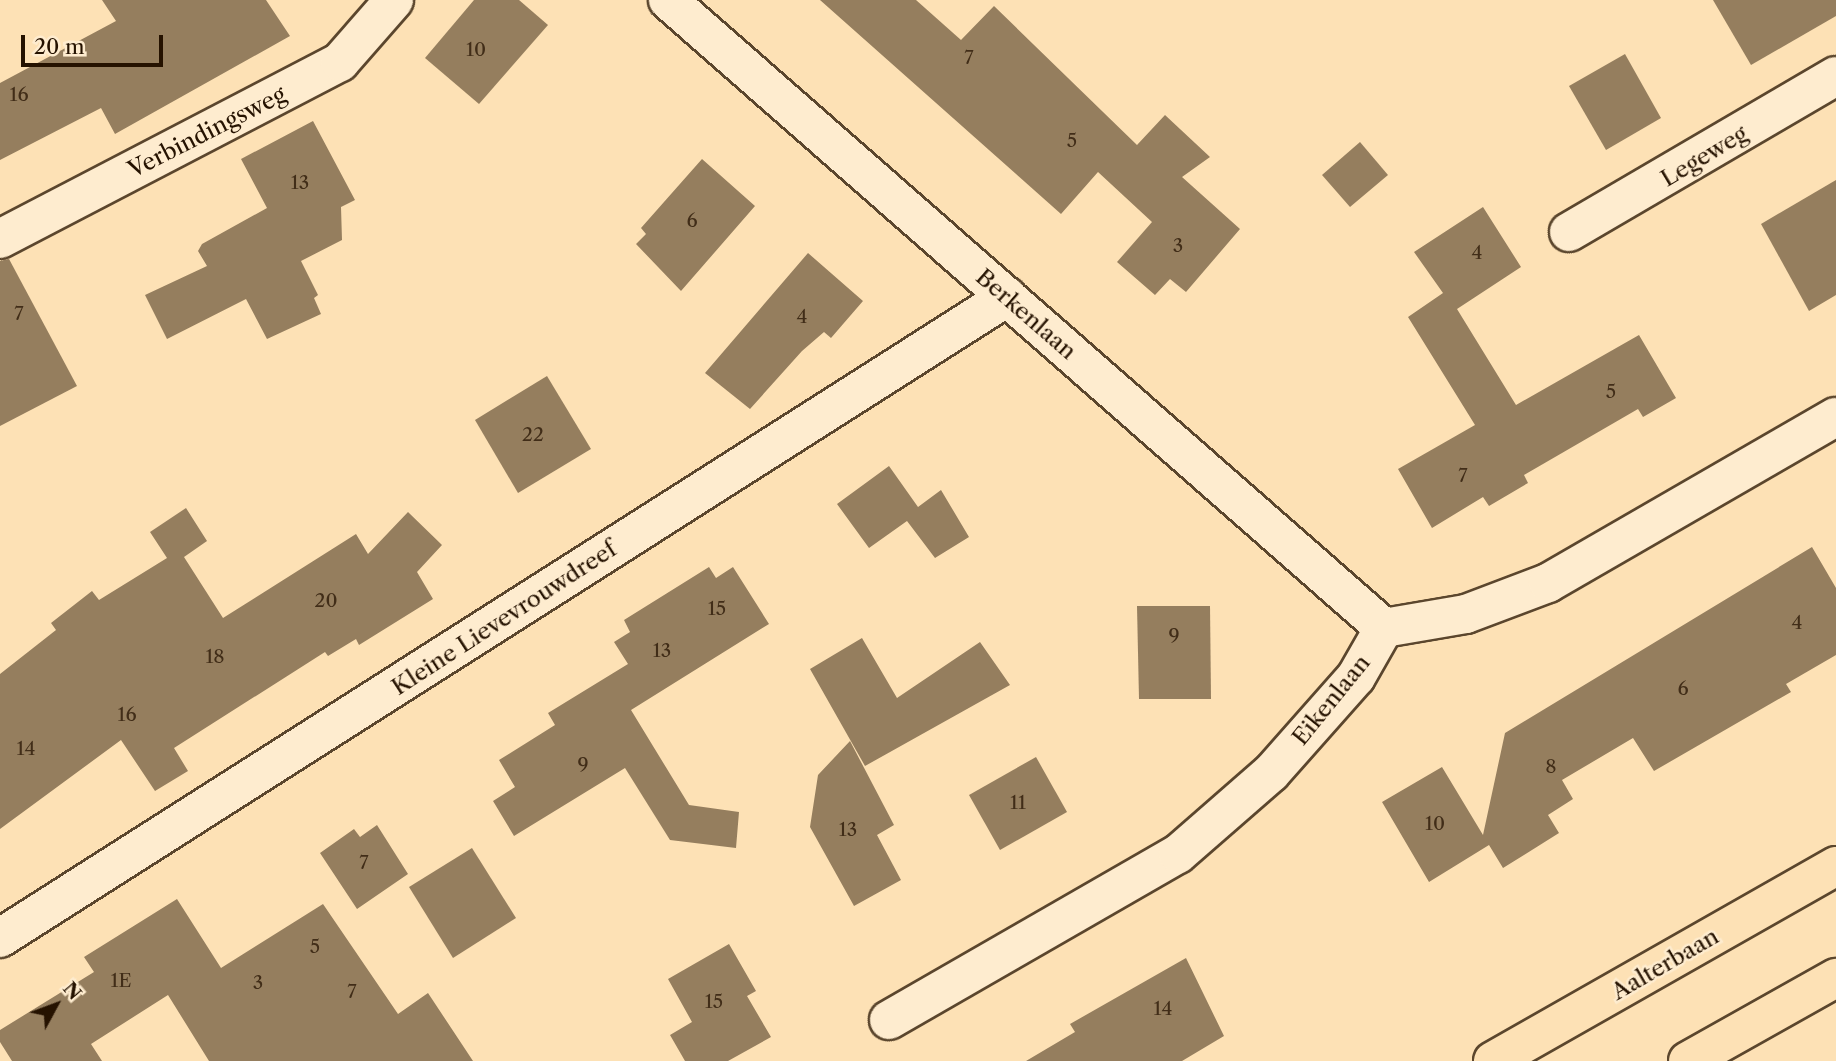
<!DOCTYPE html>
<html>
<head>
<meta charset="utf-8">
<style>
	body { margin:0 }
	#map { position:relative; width:1836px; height:1061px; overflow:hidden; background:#fde1b5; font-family:"Libre Caslon Text",serif }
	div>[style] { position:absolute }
	.building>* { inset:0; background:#957e5e }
	.roads { filter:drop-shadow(2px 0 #5b462d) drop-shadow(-2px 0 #5b462d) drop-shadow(0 2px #5b462d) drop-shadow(0 -2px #5b462d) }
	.street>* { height:38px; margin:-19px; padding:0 19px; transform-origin:19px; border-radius:19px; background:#feeccf }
	.highway>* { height:38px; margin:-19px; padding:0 19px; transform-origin:19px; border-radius:19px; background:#fde1b5 }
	span { translate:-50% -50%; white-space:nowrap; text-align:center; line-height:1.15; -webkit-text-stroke:5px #feeccf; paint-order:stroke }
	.number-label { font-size:19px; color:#412d18 }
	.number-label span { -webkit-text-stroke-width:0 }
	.street-label { font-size:23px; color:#251200 }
	.north { position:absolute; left:21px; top:970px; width:70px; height:70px; -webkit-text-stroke:5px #feeccf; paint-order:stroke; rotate:49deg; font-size:19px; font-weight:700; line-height:28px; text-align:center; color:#251200 }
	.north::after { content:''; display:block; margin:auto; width:24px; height:32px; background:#251200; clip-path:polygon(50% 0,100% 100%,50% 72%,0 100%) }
	.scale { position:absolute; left:21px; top:35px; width:142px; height:32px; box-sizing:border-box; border:4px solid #251200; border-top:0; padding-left:9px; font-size:21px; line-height:24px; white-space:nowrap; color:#251200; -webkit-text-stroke:5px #feeccf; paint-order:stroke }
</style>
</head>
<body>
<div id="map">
	<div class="building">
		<div style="clip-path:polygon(102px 0,266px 0,290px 36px,115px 134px,101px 108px,0 160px,0 83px,116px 21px)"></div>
		<div style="clip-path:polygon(474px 0,519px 0,548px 25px,479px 104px,425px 58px)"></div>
		<div style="clip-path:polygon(820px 0,916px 0,961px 40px,994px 6px,1137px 145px,1165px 115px,1210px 157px,1182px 177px,1240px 229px,1186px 292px,1170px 279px,1155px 295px,1117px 262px,1152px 222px,1098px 172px,1061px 214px)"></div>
		<div style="clip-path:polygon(1713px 0,1836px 0,1836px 16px,1751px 65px)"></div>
		<div style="clip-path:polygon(1625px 54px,1661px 118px,1606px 150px,1569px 86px)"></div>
		<div style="clip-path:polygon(313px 121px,355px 200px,341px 207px,342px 240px,301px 261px,318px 295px,314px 298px,321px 314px,267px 339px,246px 299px,167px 339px,145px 295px,207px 266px,198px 251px,202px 244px,267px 208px,241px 159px)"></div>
		<div style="clip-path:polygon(1360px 142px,1388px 175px,1350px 207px,1322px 175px)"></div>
		<div style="clip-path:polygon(702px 159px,755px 206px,681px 291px,636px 244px,646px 234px,641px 228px)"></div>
		<div style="clip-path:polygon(1836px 180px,1836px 295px,1809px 311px,1761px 224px)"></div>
		<div style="clip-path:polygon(1483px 207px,1521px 267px,1457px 309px,1516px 405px,1639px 335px,1676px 398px,1643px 417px,1638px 409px,1524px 475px,1528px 483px,1489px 506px,1483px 497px,1432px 528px,1398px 469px,1475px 425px,1408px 317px,1443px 293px,1414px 252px)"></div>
		<div style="clip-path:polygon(808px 253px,863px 301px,831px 338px,824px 332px,802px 351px,750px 409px,705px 373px)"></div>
		<div style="clip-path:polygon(9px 259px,77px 386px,0 426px,0 261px)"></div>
		<div style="clip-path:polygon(547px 376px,591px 449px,518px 493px,475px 420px)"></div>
		<div style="clip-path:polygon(889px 466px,918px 507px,941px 490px,969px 537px,935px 558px,907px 521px,869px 548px,837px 504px)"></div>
		<div style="clip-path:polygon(186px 508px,207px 541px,184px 557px,223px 618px,356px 534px,368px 554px,408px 512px,442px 545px,417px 572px,433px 599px,359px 645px,356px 639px,328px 656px,325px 652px,174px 748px,188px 771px,155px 791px,121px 740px,0 829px,0 674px,56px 630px,51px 623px,92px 591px,99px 600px,167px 558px,150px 532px)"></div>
		<div style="clip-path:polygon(1812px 547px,1836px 588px,1836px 655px,1786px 684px,1791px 692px,1654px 771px,1633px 738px,1562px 780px,1573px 799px,1548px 815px,1559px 833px,1503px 868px,1489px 845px,1429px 882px,1382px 802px,1442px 767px,1483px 835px,1505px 733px)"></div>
		<div style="clip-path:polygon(709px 567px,716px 578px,733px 567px,769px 624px,631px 710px,689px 805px,739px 812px,736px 848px,670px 840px,625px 768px,514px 836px,493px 801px,515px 787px,499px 760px,555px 725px,548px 713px,628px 664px,614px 642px,630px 632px,624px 620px)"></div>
		<div style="clip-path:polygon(1137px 606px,1210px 606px,1211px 699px,1139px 699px)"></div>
		<div style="clip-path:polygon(862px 638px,897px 698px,980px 642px,1010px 685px,865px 766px,810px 669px)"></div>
		<div style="clip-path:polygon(850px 741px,894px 825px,877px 835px,901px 880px,854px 906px,810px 827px,818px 775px)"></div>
		<div style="clip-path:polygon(1036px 757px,1067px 812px,1000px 850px,969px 795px)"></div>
		<div style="clip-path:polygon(377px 825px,408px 874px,357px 909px,320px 853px,354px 829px,360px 837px)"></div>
		<div style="clip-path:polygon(472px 848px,516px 918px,453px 958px,409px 887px)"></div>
		<div style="clip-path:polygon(177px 899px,221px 968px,323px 904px,398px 1014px,428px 993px,473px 1061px,209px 1061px,168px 995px,91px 1044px,102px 1061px,12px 1061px,0 1042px,0 1030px,94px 972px,84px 957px)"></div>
		<div style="clip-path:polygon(729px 944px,756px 991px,747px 996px,771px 1037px,728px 1061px,685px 1061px,670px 1035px,692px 1022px,668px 979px)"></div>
		<div style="clip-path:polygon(1186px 958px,1224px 1036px,1182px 1061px,1026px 1061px,1075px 1032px,1070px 1024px)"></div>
	</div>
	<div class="roads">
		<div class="street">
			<div style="left:668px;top:0;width:952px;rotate:41.25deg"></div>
			<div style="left:1569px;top:232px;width:309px;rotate:-30.3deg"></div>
			<div style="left:0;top:239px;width:383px;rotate:-27.5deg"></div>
			<div style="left:340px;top:62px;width:82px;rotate:-48.9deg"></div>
			<div style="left:0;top:938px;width:1194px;rotate:-32.48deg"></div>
			<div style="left:889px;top:1020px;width:333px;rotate:-29.9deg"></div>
			<div style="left:1178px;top:854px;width:123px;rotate:-41.1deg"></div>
			<div style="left:1271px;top:773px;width:128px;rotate:-48.5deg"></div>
			<div style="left:1356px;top:677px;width:56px;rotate:-60.3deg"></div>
			<div style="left:1384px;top:628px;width:83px;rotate:-9.7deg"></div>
			<div style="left:1466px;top:614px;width:88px;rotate:-20.7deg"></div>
			<div style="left:1548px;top:583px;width:332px;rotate:-30deg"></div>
		</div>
		<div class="highway">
			<div style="left:1493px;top:1061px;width:395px;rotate:-29.6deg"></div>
			<div style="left:1688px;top:1061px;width:170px;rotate:-29.3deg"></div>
		</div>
	</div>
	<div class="number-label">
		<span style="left:476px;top:50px">10</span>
		<span style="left:969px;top:58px">7</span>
		<span style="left:19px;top:95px">16</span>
		<span style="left:1072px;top:141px">5</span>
		<span style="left:300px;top:183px">13</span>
		<span style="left:692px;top:221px">6</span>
		<span style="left:1178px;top:246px">3</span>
		<span style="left:1477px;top:253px">4</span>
		<span style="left:19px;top:314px">7</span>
		<span style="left:802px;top:317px">4</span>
		<span style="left:1611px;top:392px">5</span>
		<span style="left:533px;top:435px">22</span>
		<span style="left:1463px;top:476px">7</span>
		<span style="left:326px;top:601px">20</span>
		<span style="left:717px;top:609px">15</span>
		<span style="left:1797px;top:623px">4</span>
		<span style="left:1174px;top:636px">9</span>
		<span style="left:662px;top:651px">13</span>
		<span style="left:215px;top:657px">18</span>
		<span style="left:1683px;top:689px">6</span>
		<span style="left:127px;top:715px">16</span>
		<span style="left:26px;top:749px">14</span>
		<span style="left:583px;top:765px">9</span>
		<span style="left:1551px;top:767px">8</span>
		<span style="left:1018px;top:803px">11</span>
		<span style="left:1435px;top:824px">10</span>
		<span style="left:848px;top:830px">13</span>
		<span style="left:364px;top:863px">7</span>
		<span style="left:315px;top:947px">5</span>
		<span style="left:121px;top:981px">1E</span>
		<span style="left:258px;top:983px">3</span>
		<span style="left:352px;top:992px">7</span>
		<span style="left:714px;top:1002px">15</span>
		<span style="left:1163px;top:1009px">14</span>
	</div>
	<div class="street-label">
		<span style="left:207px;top:132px;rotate:-27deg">Verbindingsweg</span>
		<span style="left:1704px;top:156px;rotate:-31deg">Legeweg</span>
		<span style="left:1026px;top:314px;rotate:41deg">Berkenlaan</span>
		<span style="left:504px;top:618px;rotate:-33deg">Kleine Lievevrouwdreef</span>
		<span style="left:1331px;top:700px;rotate:-51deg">Eikenlaan</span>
		<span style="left:1665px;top:964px;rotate:-30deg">Aalterbaan</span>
	</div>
	<div class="north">N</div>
	<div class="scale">20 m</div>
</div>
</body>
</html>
